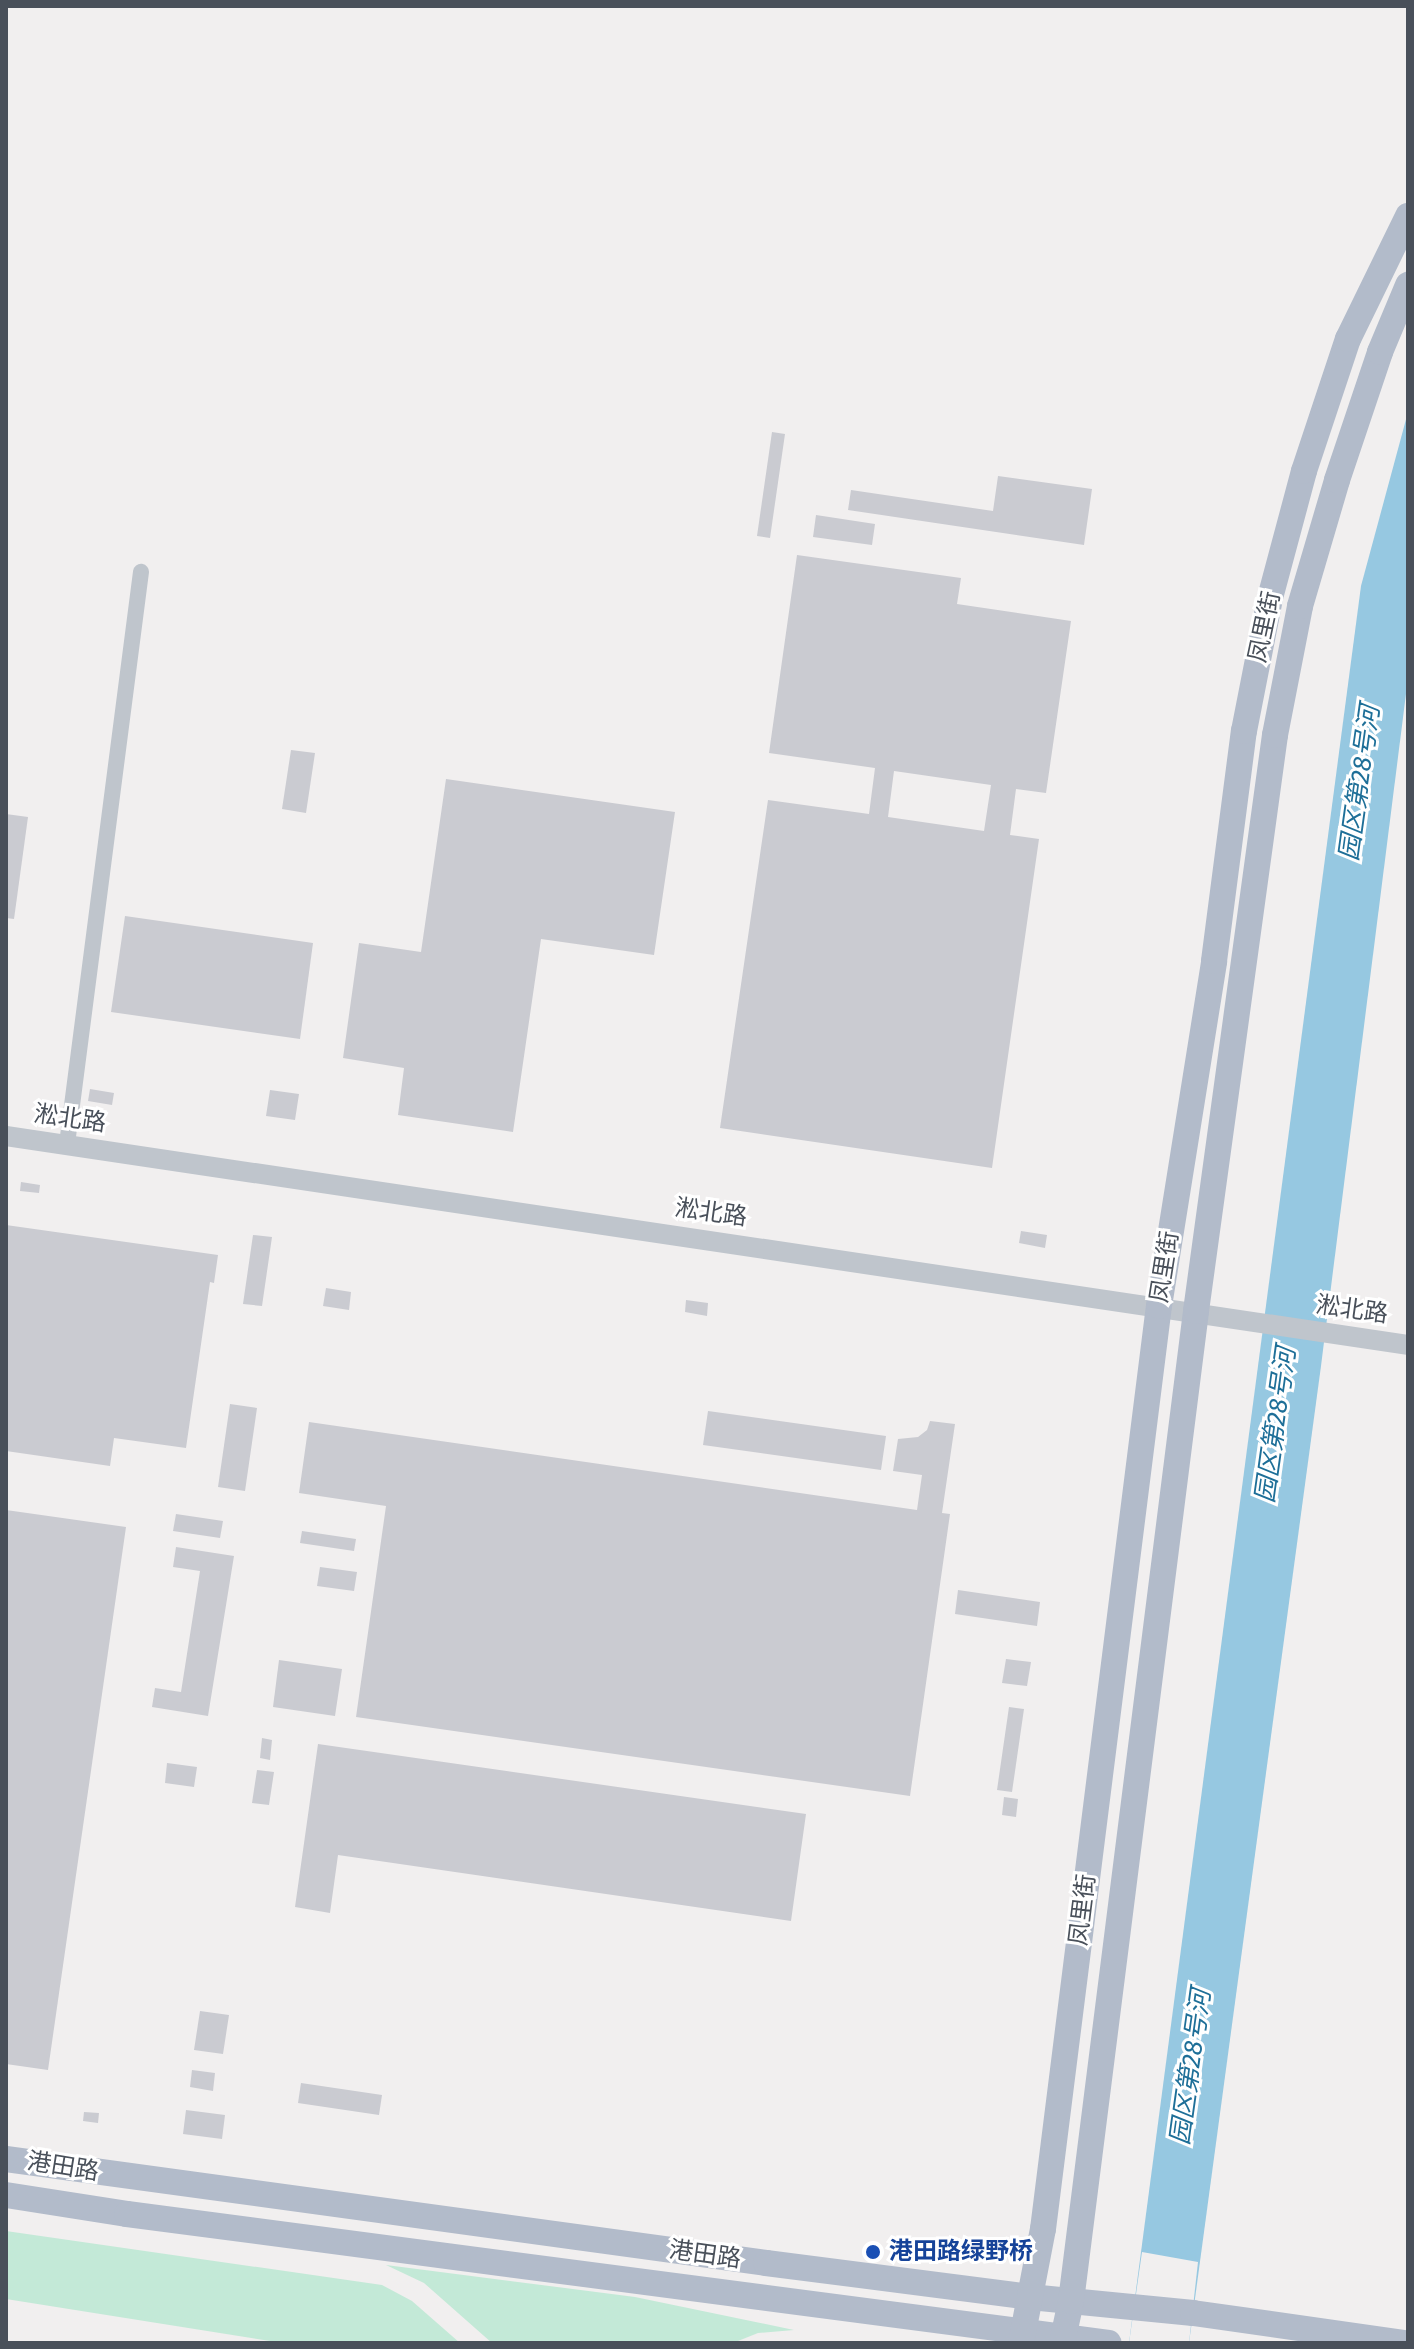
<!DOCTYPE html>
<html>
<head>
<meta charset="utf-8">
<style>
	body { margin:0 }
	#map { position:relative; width:1414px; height:2349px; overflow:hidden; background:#f1efef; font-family:"Fira Sans","Noto Sans SC",sans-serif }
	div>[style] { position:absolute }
	.green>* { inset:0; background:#c3e9d7 }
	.water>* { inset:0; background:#96c8e1 }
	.pier>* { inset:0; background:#f1efef }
	.building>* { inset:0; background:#cacbd1 }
	.minor>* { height:16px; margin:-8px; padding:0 8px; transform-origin:8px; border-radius:8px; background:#bfc5cc }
	.tertiary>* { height:20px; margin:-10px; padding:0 10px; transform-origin:10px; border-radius:10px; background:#bfc5cc }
	.primary>* { height:26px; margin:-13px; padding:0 13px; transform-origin:13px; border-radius:13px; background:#b2bbca }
	.dots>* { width:22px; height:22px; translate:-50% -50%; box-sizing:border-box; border:4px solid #fff; border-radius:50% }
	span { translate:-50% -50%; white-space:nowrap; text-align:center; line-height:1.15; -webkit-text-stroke:6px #fff; paint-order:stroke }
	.street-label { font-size:24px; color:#49505a }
	.transit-label { font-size:24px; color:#164399; font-weight:700 }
	.left { translate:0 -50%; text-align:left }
	.water-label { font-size:26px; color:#1e6f98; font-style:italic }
	.frame { position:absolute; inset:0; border:8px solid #49505a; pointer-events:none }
</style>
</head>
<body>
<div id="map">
	<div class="green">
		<div style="clip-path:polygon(6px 2231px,382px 2285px,412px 2301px,460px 2343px,283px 2343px,6px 2299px)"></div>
		<div style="clip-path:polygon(386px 2265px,635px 2297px,794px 2330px,758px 2333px,733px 2343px,492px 2343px,424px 2283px)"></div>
	</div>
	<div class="water">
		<div style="clip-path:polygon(1408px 412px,1408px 678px,1321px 1366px,1189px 2343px,1129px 2343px,1361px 586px)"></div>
	</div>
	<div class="pier">
		<div style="clip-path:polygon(1142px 2252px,1198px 2262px,1189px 2343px,1129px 2343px)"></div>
	</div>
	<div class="building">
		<div style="clip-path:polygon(772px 432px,785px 434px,770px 538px,757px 536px)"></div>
		<div style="clip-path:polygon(998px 476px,1092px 489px,1084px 545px,848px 510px,851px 490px,993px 511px)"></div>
		<div style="clip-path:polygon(816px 515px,875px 524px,872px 545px,813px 537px)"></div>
		<div style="clip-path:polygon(evenodd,797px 555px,961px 578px,957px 604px,1071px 621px,1046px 793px,1016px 789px,1010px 835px,1039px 839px,992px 1168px,720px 1128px,768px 800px,869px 814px,875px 768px,769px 753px,797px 555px,894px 771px,991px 785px,984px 831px,888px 817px,894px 771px)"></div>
		<div style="clip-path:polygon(291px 750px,315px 753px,306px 813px,282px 809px)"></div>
		<div style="clip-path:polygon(446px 779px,675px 812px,654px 955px,541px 939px,513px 1132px,398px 1115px,404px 1068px,343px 1058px,359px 943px,421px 952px)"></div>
		<div style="clip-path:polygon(6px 814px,28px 817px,14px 919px,6px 918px)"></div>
		<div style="clip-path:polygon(125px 916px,313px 943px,300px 1039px,111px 1012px)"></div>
		<div style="clip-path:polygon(90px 1089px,114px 1093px,112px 1105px,88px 1101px)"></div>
		<div style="clip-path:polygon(270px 1090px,299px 1094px,295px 1120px,266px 1116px)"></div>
		<div style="clip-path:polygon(21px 1182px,40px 1185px,39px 1193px,20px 1191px)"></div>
		<div style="clip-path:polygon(6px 1225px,218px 1255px,214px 1283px,210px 1282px,186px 1448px,114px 1438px,110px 1466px,6px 1451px)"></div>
		<div style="clip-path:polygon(1021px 1231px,1047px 1235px,1045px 1248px,1019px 1243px)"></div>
		<div style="clip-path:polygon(253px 1235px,272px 1237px,262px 1306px,243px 1304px)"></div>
		<div style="clip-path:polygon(326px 1288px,351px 1292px,349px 1310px,323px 1306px)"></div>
		<div style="clip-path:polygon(686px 1300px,708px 1303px,707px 1316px,685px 1312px)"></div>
		<div style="clip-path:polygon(230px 1404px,257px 1408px,245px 1491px,218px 1487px)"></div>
		<div style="clip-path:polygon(708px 1411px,886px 1436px,881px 1470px,703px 1445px)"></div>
		<div style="clip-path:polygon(930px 1421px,955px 1424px,942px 1513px,950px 1514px,910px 1796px,356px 1717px,386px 1506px,299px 1493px,309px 1422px,917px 1510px,922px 1475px,893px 1471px,898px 1439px,918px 1437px,927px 1430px)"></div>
		<div style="clip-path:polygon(6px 1510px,126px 1527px,48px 2070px,6px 2064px)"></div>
		<div style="clip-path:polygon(176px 1514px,223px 1521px,220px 1538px,173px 1531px)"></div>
		<div style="clip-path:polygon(302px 1531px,356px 1539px,354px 1551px,300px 1543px)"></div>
		<div style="clip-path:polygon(176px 1547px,234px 1556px,208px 1716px,152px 1707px,155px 1688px,181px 1692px,200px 1571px,173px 1567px)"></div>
		<div style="clip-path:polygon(320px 1567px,357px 1572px,354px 1591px,317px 1586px)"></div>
		<div style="clip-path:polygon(958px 1590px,1040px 1602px,1037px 1626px,955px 1614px)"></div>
		<div style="clip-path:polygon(1006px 1659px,1031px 1662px,1027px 1686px,1002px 1683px)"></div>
		<div style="clip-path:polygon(279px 1660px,342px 1669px,335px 1716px,273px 1707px)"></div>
		<div style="clip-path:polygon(1009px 1707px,1024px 1709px,1012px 1792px,997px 1790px)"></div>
		<div style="clip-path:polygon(262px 1738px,272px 1740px,270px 1760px,260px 1758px)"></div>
		<div style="clip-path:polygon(318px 1744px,806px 1814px,791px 1921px,338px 1855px,330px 1913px,295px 1907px)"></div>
		<div style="clip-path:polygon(167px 1763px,197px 1767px,194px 1787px,165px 1783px)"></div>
		<div style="clip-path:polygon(257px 1770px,274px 1772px,269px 1805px,252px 1803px)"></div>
		<div style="clip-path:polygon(1004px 1797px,1018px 1799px,1016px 1817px,1002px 1815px)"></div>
		<div style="clip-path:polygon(200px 2011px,229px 2015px,223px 2054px,194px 2050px)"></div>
		<div style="clip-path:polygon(192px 2070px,215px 2073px,213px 2091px,190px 2087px)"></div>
		<div style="clip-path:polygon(301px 2083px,382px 2095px,379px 2115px,298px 2103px)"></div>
		<div style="clip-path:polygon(186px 2110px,225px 2115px,222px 2139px,183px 2134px)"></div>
		<div style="clip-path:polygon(84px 2112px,99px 2113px,98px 2123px,83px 2121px)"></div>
	</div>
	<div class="minor">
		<div style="left:67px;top:1144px;width:577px;rotate:-82.63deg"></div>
	</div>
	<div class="tertiary">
		<div style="left:6px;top:1136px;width:1417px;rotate:8.48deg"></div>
	</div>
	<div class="primary">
		<div style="left:6px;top:2159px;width:767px;rotate:7.79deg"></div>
		<div style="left:766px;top:2263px;width:266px;rotate:7.3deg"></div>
		<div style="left:1030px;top:2297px;width:164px;rotate:5.6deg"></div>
		<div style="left:1193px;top:2313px;width:214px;rotate:8.1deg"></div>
		<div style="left:6px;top:2195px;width:122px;rotate:8.9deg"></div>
		<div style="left:127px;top:2214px;width:990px;rotate:7.48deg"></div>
		<div style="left:1021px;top:2343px;width:116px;rotate:-79.1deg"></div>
		<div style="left:1043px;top:2229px;width:930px;rotate:-82.84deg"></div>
		<div style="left:1159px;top:1306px;width:349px;rotate:-80.9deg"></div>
		<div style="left:1214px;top:961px;width:232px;rotate:-82.6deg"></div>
		<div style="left:1244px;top:731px;width:136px;rotate:-78.9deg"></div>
		<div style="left:1270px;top:598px;width:131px;rotate:-75deg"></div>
		<div style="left:1304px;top:471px;width:139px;rotate:-71.6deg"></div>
		<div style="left:1348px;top:339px;width:137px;rotate:-64deg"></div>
		<div style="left:1062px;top:2343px;width:43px;rotate:-77.9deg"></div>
		<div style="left:1071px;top:2301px;width:998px;rotate:-82.8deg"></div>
		<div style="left:1196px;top:1311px;width:581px;rotate:-82.19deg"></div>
		<div style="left:1275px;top:735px;width:131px;rotate:-79deg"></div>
		<div style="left:1300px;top:606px;width:131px;rotate:-73.6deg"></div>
		<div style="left:1337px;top:480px;width:135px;rotate:-71.4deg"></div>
		<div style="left:1380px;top:352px;width:73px;rotate:-67.3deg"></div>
	</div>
	<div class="dots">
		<div style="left:873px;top:2252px;background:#1a4fb4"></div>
	</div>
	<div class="street-label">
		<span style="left:1265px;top:627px;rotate:-78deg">凤里街</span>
		<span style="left:70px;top:1119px;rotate:8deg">淞北路</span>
		<span style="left:711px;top:1213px;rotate:8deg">淞北路</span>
		<span style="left:1165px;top:1267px;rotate:-81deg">凤里街</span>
		<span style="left:1352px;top:1310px;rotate:8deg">淞北路</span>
		<span style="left:1083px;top:1910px;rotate:-83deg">凤里街</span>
		<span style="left:63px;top:2167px;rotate:9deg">港田路</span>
		<span style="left:705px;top:2255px;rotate:8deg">港田路</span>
	</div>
	<div class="transit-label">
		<span class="left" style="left:889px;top:2252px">港田路绿野桥</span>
	</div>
	<div class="water-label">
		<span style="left:1360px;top:783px;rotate:-82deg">园区第28号河</span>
		<span style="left:1276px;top:1425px;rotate:-82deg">园区第28号河</span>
		<span style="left:1191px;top:2067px;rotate:-82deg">园区第28号河</span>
	</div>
	<div class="frame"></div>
</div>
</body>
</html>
